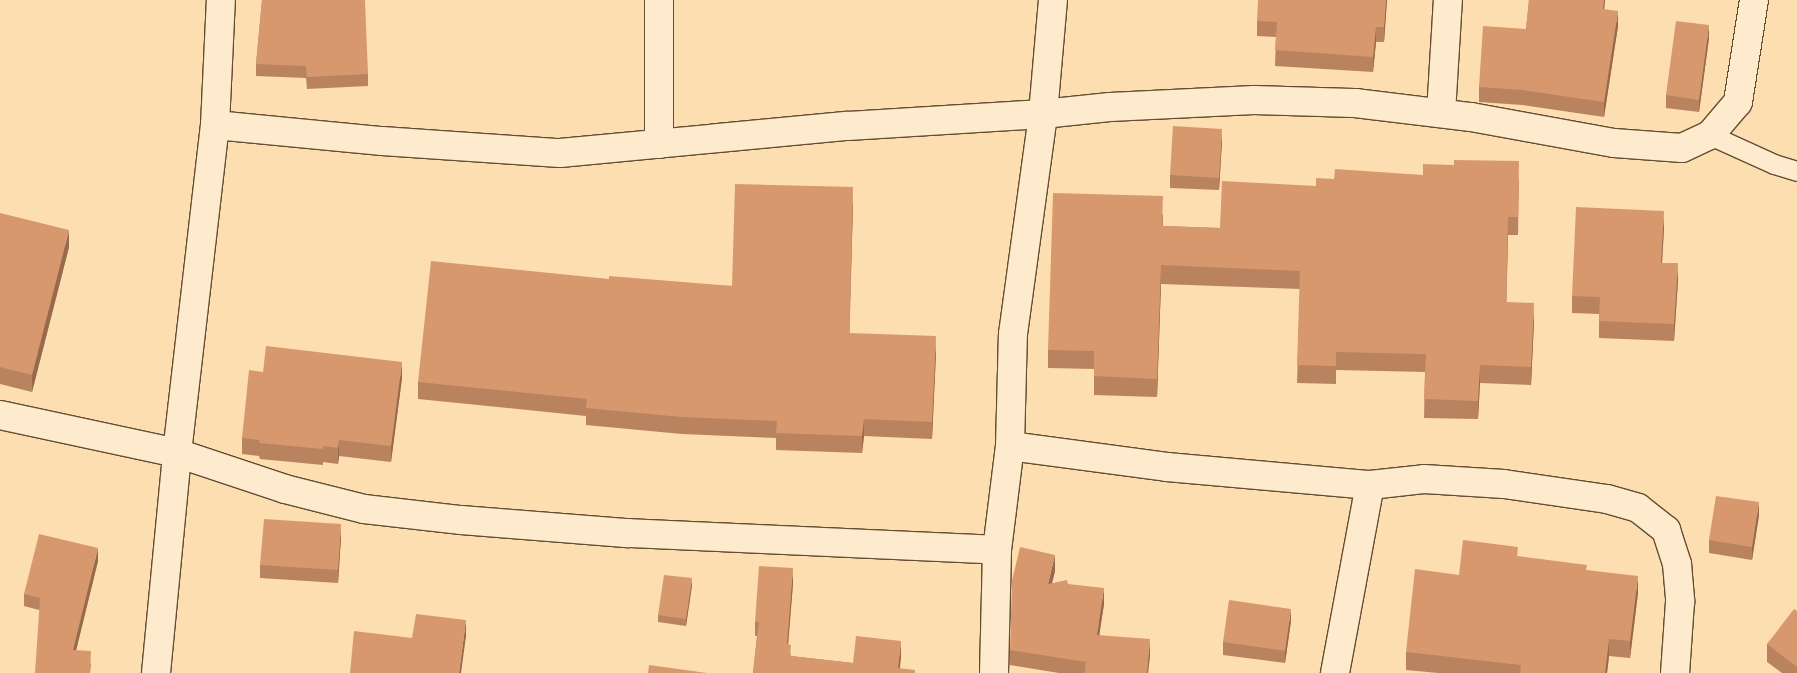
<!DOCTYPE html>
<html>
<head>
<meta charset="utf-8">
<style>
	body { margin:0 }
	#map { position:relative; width:1797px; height:673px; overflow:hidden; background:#fddeb1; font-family:"IM FELL Double Pica",serif }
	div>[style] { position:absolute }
	.roads { filter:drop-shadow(1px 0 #634d33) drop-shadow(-1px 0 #634d33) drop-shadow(0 1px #634d33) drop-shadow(0 -1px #634d33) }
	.service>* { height:19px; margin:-9.5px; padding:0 9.5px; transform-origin:9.5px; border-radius:9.5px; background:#feeacc }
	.minor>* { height:28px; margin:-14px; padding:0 14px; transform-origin:14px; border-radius:14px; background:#feeacc }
	.wall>* { inset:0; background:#ba835f }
	.shaded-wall>* { inset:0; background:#976a4d }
	.building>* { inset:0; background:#d8986e }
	span { translate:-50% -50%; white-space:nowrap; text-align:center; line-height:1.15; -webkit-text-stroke:4px #feeacc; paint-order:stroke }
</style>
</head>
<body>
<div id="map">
	<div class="roads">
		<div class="service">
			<div style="left:1710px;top:135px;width:70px;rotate:24.4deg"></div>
			<div style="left:1774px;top:164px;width:24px;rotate:17deg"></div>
		</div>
		<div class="minor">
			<div style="left:1441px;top:113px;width:113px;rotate:-86.5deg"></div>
			<div style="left:215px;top:125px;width:168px;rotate:5.5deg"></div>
			<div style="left:382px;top:141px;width:178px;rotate:3.9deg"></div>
			<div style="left:560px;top:153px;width:289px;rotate:-5.4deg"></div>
			<div style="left:848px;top:126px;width:195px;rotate:-3.5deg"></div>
			<div style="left:1043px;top:114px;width:67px;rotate:-6deg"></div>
			<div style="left:1110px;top:107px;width:144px;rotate:-2.8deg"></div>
			<div style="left:1254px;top:100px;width:101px;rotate:1.7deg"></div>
			<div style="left:1355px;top:103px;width:117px;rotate:6.9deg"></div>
			<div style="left:1471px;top:117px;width:145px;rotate:10.3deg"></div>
			<div style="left:1614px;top:143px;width:68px;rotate:4.2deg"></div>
			<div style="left:1682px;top:148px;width:31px;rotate:-25deg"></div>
			<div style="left:1710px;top:135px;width:43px;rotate:-49.7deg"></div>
			<div style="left:1738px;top:102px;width:103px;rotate:-81.1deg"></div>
			<div style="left:659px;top:144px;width:144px;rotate:-90deg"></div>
			<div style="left:0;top:415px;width:181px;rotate:12.1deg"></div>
			<div style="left:177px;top:453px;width:114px;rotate:18.4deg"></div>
			<div style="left:285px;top:489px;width:81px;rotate:14.2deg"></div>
			<div style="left:364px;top:509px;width:98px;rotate:6.5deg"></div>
			<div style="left:461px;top:520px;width:168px;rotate:4.5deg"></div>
			<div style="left:628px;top:533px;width:369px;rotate:2.6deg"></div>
			<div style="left:1010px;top:446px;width:158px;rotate:7.6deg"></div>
			<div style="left:1167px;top:467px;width:204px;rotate:5.1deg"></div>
			<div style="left:1370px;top:485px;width:54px;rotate:-6.3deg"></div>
			<div style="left:1424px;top:479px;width:80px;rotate:3.6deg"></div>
			<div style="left:1504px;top:484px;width:104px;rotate:8.3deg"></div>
			<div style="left:1607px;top:499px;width:32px;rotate:16deg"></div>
			<div style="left:1638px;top:508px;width:36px;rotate:38deg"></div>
			<div style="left:1666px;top:530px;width:36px;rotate:72deg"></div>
			<div style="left:1677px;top:564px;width:38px;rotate:85deg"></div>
			<div style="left:1680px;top:602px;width:71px;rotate:94deg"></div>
			<div style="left:156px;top:673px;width:221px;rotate:-84.5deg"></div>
			<div style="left:177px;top:453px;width:330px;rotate:-83.4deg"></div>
			<div style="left:215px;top:125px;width:125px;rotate:-87.3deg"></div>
			<div style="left:994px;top:673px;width:123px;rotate:-88.6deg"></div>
			<div style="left:997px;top:550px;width:105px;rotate:-82.9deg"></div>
			<div style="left:1010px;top:446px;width:112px;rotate:-88.5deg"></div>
			<div style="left:1013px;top:334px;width:222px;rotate:-82.2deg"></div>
			<div style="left:1043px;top:114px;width:114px;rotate:-85deg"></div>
			<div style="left:1335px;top:673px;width:191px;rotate:-79.5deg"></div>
		</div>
	</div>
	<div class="wall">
		<div style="clip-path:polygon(262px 0,368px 74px,368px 86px,307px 89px,306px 78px,256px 76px,256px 64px)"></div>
		<div style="clip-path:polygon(1387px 0,1384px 42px,1376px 42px,1373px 72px,1275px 66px,1276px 37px,1257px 36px,1257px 21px)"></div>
		<div style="clip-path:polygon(1529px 0,1605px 0,1604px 9px,1618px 26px,1604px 117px,1522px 105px,1479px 102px,1479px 87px,1526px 29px)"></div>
		<div style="clip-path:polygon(1709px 38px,1699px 112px,1666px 108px,1666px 95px)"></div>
		<div style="clip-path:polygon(1222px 141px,1219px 190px,1170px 188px,1170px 175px)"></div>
		<div style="clip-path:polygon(1423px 175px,1519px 179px,1518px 235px,1508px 235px,1506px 302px,1534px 321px,1531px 385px,1480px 383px,1478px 419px,1424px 418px,1425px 372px,1336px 370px,1336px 384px,1297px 383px,1300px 289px,1161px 284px,1157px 397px,1094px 395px,1094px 369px,1048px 368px,1048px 350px,1163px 214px,1163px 226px,1220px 228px,1316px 186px,1334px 179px)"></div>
		<div style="clip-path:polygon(853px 204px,849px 333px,936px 353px,932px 439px,864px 436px,862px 453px,776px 450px,776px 438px,682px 434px,586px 425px,586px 416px,418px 399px,418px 382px,609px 279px,732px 286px)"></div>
		<div style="clip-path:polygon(0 213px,69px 247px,32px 392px,0 384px)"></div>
		<div style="clip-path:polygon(1664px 228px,1662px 263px,1678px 280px,1674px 341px,1599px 338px,1599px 314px,1572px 313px,1572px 296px)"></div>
		<div style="clip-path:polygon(263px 372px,402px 378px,391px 462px,339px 456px,338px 464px,323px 462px,323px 465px,260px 459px,259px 456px,242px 454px,242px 438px)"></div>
		<div style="clip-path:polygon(1759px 515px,1752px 560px,1709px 553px,1709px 540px)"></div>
		<div style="clip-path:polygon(341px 537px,338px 583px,260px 578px,260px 565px)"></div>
		<div style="clip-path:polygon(1518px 557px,1587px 570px,1638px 593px,1630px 658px,1609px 656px,1607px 673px,1438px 673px,1406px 670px,1406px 652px,1459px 575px)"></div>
		<div style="clip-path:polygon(98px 561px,76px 650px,91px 664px,90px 673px,39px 610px,24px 606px,24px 594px)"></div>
		<div style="clip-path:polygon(1055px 571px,1052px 583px,1068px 584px,1104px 604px,1099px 635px,1150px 655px,1148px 673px,1059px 673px,1010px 665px,1010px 650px)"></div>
		<div style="clip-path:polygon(793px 583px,788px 644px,791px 656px,853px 663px,901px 656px,900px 668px,753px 673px,757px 636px,755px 636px,755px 622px)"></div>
		<div style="clip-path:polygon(692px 585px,686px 626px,658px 622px,658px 615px)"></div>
		<div style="clip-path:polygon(1797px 611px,1797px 673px,1782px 673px,1767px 662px,1767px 644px)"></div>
		<div style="clip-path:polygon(1291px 621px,1285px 663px,1223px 655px,1223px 642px)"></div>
	</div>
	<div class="shaded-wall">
		<div style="clip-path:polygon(1386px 0,1387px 0,1384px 42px,1384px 27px)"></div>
		<div style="clip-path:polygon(1604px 0,1605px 0,1603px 24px,1603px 9px)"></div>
		<div style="clip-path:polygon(1618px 11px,1618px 26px,1604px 117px,1604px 102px)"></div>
		<div style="clip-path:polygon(1709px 25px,1709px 38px,1699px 112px,1699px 100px)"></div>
		<div style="clip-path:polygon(1376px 27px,1376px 42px,1373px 72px,1373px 57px)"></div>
		<div style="clip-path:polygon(1222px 129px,1222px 141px,1219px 190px,1219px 178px)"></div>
		<div style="clip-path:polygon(853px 187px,853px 204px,849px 350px,849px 333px)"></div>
		<div style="clip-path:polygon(1664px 211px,1664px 228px,1661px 280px,1661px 263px)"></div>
		<div style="clip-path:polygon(1508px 217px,1508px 235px,1506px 321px,1506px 302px)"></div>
		<div style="clip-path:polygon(69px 230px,69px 247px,32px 392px,32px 375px)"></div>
		<div style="clip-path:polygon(1678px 263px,1678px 280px,1674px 341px,1674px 324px)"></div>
		<div style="clip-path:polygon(1161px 265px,1161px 284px,1157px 397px,1157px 379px)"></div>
		<div style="clip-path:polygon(1534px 303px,1534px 321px,1531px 385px,1531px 367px)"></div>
		<div style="clip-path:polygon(936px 336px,936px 353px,932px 439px,932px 422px)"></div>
		<div style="clip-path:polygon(402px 362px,402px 378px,391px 462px,391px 446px)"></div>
		<div style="clip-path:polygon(1480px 365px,1480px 383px,1478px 419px,1478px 401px)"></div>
		<div style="clip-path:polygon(864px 419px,864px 436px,862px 453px,862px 436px)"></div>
		<div style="clip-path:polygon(339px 440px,339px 456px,338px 464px,338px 448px)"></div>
		<div style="clip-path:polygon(1759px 502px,1759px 515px,1752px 560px,1752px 547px)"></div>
		<div style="clip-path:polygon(341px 524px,341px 537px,338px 583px,338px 570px)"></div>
		<div style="clip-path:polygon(98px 548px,98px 561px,73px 663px,73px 650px)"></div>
		<div style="clip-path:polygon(1055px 555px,1055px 571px,1048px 599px,1048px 584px)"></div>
		<div style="clip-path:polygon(793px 568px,793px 583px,787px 659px,787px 644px)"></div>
		<div style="clip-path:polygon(1638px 576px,1638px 593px,1630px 658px,1630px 641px)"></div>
		<div style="clip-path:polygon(692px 578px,692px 585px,686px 626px,686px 619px)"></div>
		<div style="clip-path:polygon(1104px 588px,1104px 604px,1097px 650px,1097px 635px)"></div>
		<div style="clip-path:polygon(1291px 609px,1291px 621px,1285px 663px,1285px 651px)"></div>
		<div style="clip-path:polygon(466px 620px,466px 636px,461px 673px,459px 673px)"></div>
		<div style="clip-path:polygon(1150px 639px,1150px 655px,1148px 673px,1147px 673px)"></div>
		<div style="clip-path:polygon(1609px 639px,1609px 656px,1607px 673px,1605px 673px)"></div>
		<div style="clip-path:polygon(901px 641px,901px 656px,899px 673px,898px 668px)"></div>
	</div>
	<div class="building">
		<div style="clip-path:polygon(262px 0,365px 0,368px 74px,307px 77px,306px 66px,256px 64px)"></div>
		<div style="clip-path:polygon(1258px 0,1386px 0,1384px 27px,1376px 27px,1373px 57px,1275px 50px,1277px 22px,1257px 21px)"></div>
		<div style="clip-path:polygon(1529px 0,1604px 0,1603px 9px,1618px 11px,1604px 102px,1522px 90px,1479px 87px,1483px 26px,1526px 29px)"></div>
		<div style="clip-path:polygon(1676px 21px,1709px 25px,1699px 100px,1666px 95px)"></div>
		<div style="clip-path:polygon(1173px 126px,1222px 129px,1219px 178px,1170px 175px)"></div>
		<div style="clip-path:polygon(1454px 160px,1519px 161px,1518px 217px,1508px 217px,1506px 302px,1534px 303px,1531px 367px,1480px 365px,1478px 401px,1424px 399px,1426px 354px,1336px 352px,1336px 366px,1297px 365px,1300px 271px,1161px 265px,1157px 379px,1094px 376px,1094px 351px,1048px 350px,1053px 193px,1163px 196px,1162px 226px,1220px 228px,1222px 181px,1316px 186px,1316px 178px,1334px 179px,1335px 169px,1423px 175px,1423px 164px,1454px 165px)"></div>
		<div style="clip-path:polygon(735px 184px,853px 187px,849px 333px,936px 336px,932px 422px,864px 419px,862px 436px,776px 433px,777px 421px,682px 417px,586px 408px,587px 399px,418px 382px,431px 261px,609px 279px,609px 276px,732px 286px)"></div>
		<div style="clip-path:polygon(1576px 207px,1664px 211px,1661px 263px,1678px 263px,1674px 324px,1599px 321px,1600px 297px,1572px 296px)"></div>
		<div style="clip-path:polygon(0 213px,69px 230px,32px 375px,0 367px)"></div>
		<div style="clip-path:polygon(266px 346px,402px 362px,391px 446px,339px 440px,338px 448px,323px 446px,323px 449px,260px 443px,259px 440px,242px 438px,249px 370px,263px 372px)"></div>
		<div style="clip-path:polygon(1716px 496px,1759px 502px,1752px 547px,1709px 540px)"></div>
		<div style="clip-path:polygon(264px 519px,341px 524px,338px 570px,260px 565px)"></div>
		<div style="clip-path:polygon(39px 534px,98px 548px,73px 650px,91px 651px,90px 673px,35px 673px,40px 598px,24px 594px)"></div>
		<div style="clip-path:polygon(1463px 540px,1518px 547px,1517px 556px,1587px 565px,1586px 570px,1638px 576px,1630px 641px,1609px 639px,1605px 673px,1520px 673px,1521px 665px,1406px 652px,1415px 569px,1459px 575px)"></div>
		<div style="clip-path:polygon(1020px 547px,1055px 555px,1048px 584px,1067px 580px,1068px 584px,1104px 588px,1097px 635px,1150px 639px,1147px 673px,1085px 673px,1086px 662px,1010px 650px,1012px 581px)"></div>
		<div style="clip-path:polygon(759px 566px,793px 568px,787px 644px,791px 645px,790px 656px,853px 663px,856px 636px,901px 641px,898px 668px,915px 670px,915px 673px,753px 673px,759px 622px,755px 622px)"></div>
		<div style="clip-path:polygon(664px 575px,692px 578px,686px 619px,658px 615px)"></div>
		<div style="clip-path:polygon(1229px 600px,1291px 609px,1285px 651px,1223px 642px)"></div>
		<div style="clip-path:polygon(1794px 609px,1797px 611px,1797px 667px,1767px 644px)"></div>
		<div style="clip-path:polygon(416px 614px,466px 620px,459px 673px,350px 673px,354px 631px,412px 638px)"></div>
		<div style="clip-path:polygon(649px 665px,707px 673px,648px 673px)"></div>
	</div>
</div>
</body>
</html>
